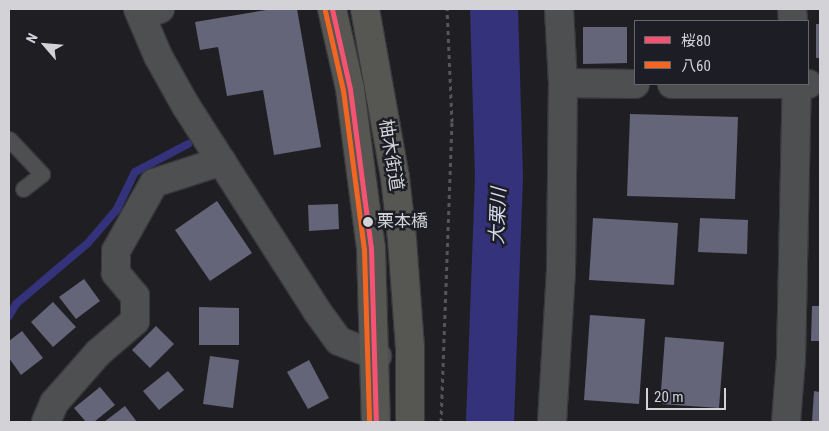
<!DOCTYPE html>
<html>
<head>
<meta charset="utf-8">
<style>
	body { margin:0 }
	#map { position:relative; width:829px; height:431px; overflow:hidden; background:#1f1f23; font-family:"Roboto Condensed","Noto Sans JP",sans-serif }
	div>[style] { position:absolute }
	.stream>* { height:8px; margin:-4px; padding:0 4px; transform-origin:4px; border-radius:4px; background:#34327a }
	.river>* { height:48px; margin:-24px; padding:0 24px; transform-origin:24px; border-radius:24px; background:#34327a }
	.building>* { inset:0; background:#646578 }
	.path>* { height:3px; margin-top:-1.5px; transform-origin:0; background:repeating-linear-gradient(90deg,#565659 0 4px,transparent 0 8px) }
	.roads { filter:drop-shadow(1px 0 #39393d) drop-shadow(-1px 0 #39393d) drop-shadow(0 1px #39393d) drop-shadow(0 -1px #39393d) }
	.lane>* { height:15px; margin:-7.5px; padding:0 7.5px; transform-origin:7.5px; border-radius:7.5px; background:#4e4f51 }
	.street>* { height:28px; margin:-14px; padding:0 14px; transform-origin:14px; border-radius:14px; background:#4e4f51 }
	.secondary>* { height:28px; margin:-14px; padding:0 14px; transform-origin:14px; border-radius:14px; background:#4e4f51 }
	.primary>* { height:28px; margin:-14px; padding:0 14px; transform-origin:14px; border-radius:14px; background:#565653 }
	.bus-1>* { height:5px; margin:-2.5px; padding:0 2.5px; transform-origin:2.5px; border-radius:2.5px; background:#f65372 }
	.bus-2>* { height:5px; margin:-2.5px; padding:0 2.5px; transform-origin:2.5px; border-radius:2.5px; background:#f26522 }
	.dots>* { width:14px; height:14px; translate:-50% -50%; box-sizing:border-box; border:2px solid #1d1e25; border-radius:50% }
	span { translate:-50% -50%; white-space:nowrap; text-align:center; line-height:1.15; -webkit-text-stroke:5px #1d1e25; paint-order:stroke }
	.bus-label { font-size:17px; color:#d2d2d7 }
	.left { translate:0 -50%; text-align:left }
	.street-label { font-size:18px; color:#d2d2d7 }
	.water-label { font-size:19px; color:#d5d9ef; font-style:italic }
	.frame { position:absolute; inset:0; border:10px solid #d2d2d7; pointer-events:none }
	.legend { position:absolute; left:634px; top:20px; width:175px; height:65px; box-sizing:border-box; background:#1d1e25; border:1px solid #65666c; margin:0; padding:6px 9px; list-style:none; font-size:15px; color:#d2d2d7 }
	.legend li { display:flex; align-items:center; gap:10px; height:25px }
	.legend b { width:25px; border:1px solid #65666c }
	.north { position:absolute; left:20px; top:20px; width:50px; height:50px; -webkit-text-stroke:4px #1d1e25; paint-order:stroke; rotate:297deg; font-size:14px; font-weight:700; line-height:20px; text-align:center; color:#d2d2d7 }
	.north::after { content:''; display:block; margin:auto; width:18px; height:22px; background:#d2d2d7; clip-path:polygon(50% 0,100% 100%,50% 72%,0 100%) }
	.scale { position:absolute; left:646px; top:388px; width:80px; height:22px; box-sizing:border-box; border:2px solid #d2d2d7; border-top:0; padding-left:6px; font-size:15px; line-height:18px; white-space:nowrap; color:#d2d2d7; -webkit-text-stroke:4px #1d1e25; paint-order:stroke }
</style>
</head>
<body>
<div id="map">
	<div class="stream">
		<div style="left:9px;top:316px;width:14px;rotate:-60deg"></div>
		<div style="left:16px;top:304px;width:94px;rotate:-40.3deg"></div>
		<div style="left:88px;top:243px;width:45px;rotate:-49.5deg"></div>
		<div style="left:117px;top:209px;width:41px;rotate:-64.1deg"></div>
		<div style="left:135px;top:172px;width:60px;rotate:-27.8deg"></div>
	</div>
	<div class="river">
		<div style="left:490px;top:422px;width:245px;rotate:-87.9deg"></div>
		<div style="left:499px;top:177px;width:168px;rotate:-91.7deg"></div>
	</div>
	<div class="building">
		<div style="clip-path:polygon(272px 9px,297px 9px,321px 147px,274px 155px,263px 90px,227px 96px,218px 47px,200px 50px,195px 22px)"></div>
		<div style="clip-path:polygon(816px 24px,820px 24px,820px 58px,816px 58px)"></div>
		<div style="clip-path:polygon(583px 27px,627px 27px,627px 63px,583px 64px)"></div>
		<div style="clip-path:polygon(630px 114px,738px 117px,735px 199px,627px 196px)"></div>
		<div style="clip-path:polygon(217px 201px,252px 253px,210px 281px,175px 230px)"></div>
		<div style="clip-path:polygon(338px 204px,339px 229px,309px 231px,308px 205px)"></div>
		<div style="clip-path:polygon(593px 218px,678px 223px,674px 285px,589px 280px)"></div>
		<div style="clip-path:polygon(700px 218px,748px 220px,747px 254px,698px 252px)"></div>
		<div style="clip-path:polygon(84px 279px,100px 301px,76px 319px,59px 297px)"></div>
		<div style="clip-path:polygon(53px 302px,76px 327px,53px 347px,31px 322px)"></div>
		<div style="clip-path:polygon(812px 306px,820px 306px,820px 341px,811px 341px)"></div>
		<div style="clip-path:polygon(199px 307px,239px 308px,239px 345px,199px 345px)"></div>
		<div style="clip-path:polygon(590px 315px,645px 319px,639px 404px,584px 400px)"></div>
		<div style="clip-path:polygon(156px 326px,174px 344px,150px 368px,132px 350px)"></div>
		<div style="clip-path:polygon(22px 331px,43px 358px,21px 375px,9px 358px,9px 341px)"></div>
		<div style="clip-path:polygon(665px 337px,724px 342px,719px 408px,660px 404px)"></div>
		<div style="clip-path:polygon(210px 356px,239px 360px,233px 408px,203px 404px)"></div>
		<div style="clip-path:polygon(309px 360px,329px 398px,308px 409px,287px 372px)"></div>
		<div style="clip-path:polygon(168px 371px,184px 390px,159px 410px,143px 391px)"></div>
		<div style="clip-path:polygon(100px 387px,115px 405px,94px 422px,86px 422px,74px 408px)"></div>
		<div style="clip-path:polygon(814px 391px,820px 392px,820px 422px,812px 422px)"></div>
		<div style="clip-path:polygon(125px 406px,137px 422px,104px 422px)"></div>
	</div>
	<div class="path">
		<div style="left:441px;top:422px;width:300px;rotate:-87.9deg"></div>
		<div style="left:452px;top:122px;width:113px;rotate:-92.5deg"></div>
	</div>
	<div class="roads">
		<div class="lane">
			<div style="left:9px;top:139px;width:48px;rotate:46.7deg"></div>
			<div style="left:42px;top:174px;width:24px;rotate:142deg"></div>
		</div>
		<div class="street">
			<div style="left:792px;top:9px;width:12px;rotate:85deg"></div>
			<div style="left:141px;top:15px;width:20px;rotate:-18deg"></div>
			<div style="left:563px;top:83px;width:72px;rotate:0.8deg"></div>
			<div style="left:672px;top:84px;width:136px"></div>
			<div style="left:46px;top:422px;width:21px;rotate:-67deg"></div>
			<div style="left:54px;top:403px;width:67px;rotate:-48.7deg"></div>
			<div style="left:98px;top:353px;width:49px;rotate:-40.9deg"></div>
			<div style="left:135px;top:321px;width:25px;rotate:-90deg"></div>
			<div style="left:135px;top:296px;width:30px;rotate:-130deg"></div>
			<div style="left:116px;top:273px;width:22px;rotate:-90deg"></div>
			<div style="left:116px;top:251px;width:78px;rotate:-60.8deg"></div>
			<div style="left:154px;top:183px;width:71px;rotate:-17.9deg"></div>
			<div style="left:552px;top:422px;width:150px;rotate:-86.6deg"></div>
			<div style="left:561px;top:272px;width:189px;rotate:-89.4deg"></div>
			<div style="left:563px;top:83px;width:74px;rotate:-93.1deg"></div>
			<div style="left:786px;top:422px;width:63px;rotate:-85.5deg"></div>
			<div style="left:791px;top:359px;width:275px;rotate:-88.8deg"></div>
		</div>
		<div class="secondary">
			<div style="left:138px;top:9px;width:51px;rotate:66.9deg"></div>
			<div style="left:158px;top:56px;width:57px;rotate:60.8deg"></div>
			<div style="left:186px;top:106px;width:243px;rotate:57.4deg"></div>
			<div style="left:317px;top:311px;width:37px;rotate:54deg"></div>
			<div style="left:339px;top:341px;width:41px;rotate:21.5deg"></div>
		</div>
		<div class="primary">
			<div style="left:332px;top:9px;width:82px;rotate:77.3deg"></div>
			<div style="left:350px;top:89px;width:160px;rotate:82.5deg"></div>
			<div style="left:371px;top:248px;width:174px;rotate:88.4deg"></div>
			<div style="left:365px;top:9px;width:171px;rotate:79.9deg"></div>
			<div style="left:395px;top:177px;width:62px;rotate:83.6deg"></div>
			<div style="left:402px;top:239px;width:108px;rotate:85.8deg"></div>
			<div style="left:410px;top:347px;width:75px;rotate:90deg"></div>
		</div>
	</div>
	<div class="bus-1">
		<div style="left:332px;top:9px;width:82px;rotate:77.3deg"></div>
		<div style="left:350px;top:89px;width:160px;rotate:82.5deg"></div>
		<div style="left:371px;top:248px;width:174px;rotate:88.4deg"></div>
	</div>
	<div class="bus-2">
		<div style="left:325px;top:11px;width:81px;rotate:77.2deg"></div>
		<div style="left:343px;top:90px;width:160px;rotate:82.5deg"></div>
		<div style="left:364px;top:249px;width:173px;rotate:88.3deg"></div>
	</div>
	<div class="dots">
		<div style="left:368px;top:222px;background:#d2d2d7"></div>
	</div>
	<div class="bus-label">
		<span class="left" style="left:377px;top:222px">栗本橋</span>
	</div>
	<div class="street-label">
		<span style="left:391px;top:155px;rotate:81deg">柚木街道</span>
	</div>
	<div class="water-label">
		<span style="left:498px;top:216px;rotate:-88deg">大栗川</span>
	</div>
	<div class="frame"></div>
	<ul class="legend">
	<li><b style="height:6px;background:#f65372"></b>桜80</li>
	<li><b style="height:6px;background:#f26522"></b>八60</li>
	</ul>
	<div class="north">N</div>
	<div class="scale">20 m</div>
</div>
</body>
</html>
